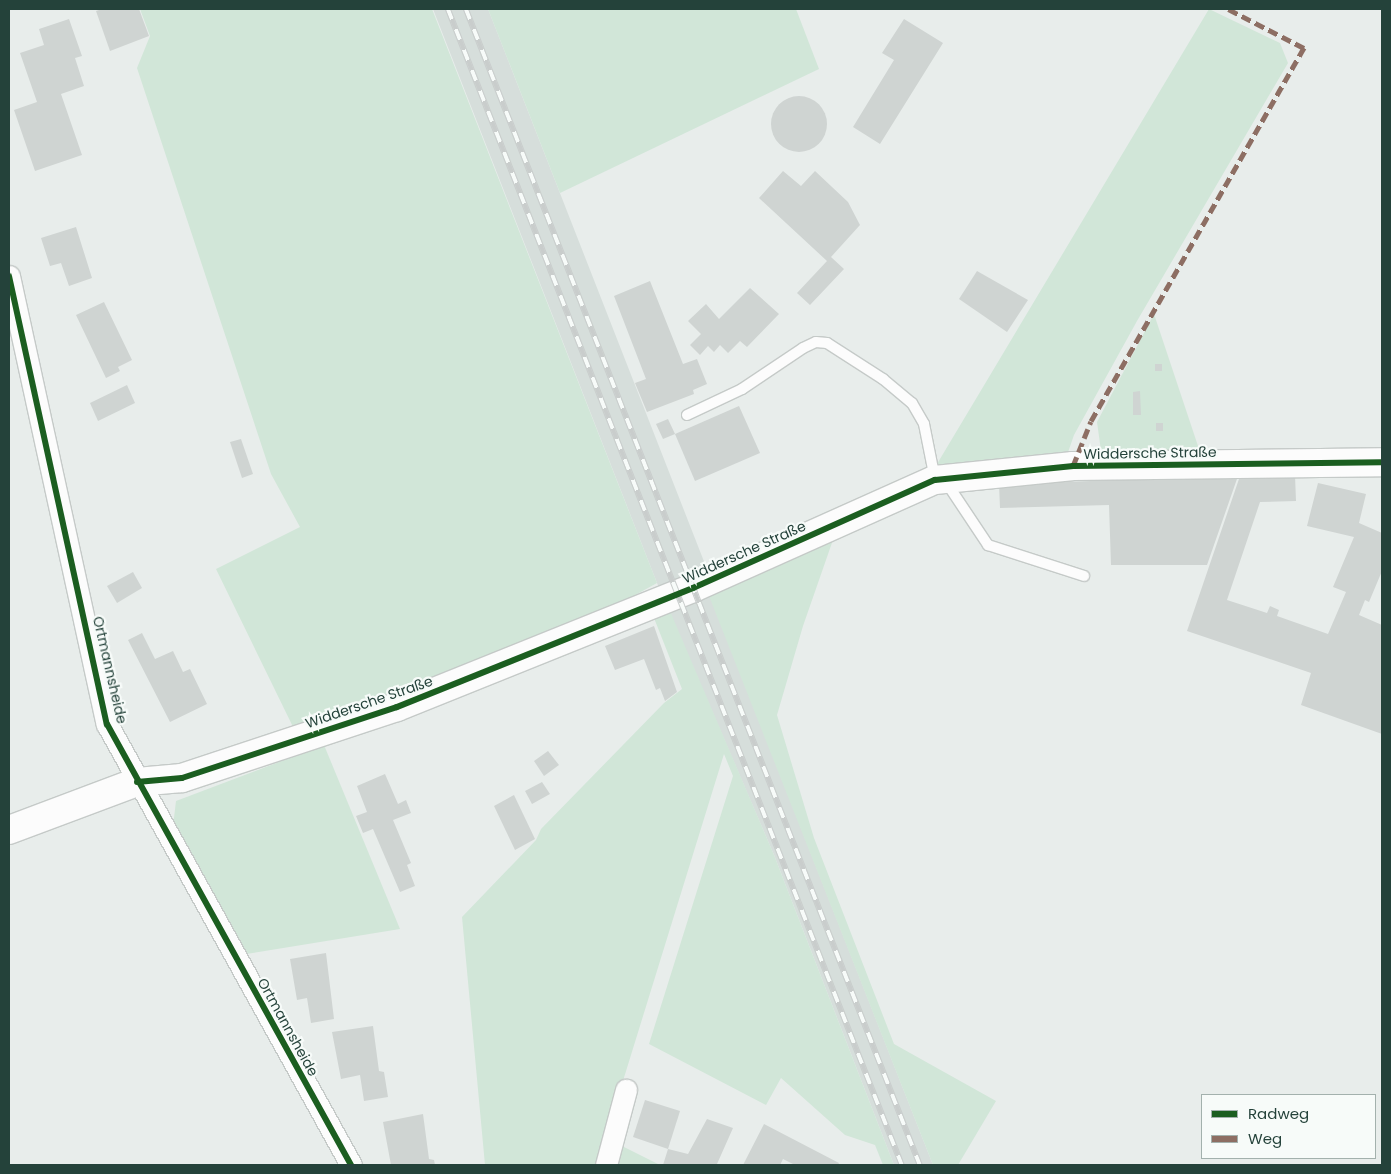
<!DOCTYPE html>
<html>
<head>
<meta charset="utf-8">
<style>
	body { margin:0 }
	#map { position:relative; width:1391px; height:1174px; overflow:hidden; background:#e8edeb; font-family:Poppins,sans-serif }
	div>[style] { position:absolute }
	.built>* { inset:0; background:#d6dedb }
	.green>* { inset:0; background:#d1e6d8 }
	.building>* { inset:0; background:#cfd4d2 }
	.round { border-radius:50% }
	.roads { filter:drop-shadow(1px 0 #c5cac8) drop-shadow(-1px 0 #c5cac8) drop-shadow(0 1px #c5cac8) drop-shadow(0 -1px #c5cac8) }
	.lane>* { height:10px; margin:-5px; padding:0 5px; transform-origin:5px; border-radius:5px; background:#fcfcfc }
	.street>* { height:21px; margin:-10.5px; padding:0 10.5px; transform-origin:10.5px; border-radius:10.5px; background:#fcfcfc }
	.secondary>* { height:28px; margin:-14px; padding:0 14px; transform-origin:14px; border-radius:14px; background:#fcfcfc }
	.rail>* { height:5.5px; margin-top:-2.75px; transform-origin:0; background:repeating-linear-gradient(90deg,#f7fbf9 0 11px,#c9cdcc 0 22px); box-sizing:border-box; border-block:1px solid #c9cdcc }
	.quiet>* { height:5px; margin-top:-2.5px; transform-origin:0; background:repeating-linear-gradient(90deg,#8d6e63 0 10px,transparent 0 15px) }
	.cycleway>* { height:6px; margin:-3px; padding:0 3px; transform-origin:3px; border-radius:3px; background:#1b5e20 }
	span { translate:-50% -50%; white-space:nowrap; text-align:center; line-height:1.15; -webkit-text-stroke:4.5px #f7fbf9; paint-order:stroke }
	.street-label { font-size:14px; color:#24423a }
	.frame { position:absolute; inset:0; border:10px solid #24423a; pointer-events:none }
	.legend { position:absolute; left:1201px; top:1094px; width:175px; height:65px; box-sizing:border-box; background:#f7fbf9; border:1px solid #a3b1ad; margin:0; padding:6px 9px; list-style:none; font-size:15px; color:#24423a }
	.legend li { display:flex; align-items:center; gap:10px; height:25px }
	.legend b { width:25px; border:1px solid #a3b1ad }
</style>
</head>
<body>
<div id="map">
	<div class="built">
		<div style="clip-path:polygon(433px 9px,488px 9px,705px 564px,716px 593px,710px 596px,933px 1165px,894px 1165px,774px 855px,657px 583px)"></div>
	</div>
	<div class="green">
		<div style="clip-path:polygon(140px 9px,432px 9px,657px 583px,581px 625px,295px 731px,216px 569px,300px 527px,271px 474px,137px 68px,150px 36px)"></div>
		<div style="clip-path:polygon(488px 9px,796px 9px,819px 69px,560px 193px)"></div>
		<div style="clip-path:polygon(1209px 9px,1280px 43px,1288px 63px,1137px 321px,1074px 435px,1065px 461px,934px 469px)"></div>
		<div style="clip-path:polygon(1154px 314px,1200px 452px,1102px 458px,1097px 422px)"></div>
		<div style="clip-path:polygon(834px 537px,803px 626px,777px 715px,814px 838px,894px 1044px,996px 1101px,958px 1165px,933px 1165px,709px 596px)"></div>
		<div style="clip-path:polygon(670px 611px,774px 855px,894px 1165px,883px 1165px,875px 1145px,845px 1135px,781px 1078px,766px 1105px,649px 1044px,733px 776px,724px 754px,597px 1165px,485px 1165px,462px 917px,536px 840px,541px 829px,664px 703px,682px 689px,654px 618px)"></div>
		<div style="clip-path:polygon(324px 745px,400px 929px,246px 954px,173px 826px,176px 801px)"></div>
		<div style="clip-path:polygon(618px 1144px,660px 1165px,613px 1165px)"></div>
	</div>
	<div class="building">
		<div style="clip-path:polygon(102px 9px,139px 9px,149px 36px,110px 51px,96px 11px)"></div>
		<div style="clip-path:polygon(69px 19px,82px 56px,75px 58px,84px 86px,61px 94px,82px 155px,35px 171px,14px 110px,37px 102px,20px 53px,44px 45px,39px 29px)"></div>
		<div style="clip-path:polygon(904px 19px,943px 43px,880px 144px,853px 127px,894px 60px,882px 53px)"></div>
		<div class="round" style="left:771px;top:96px;width:56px;height:56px"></div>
		<div style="clip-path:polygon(783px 171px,801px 186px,815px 171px,848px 202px,860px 225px,831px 257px,844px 269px,810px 305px,797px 293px,827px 261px,759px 198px)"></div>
		<div style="clip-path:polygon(76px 227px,92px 278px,69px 286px,61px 263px,50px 266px,41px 238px)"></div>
		<div style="clip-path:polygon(977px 271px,1028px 300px,1007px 332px,959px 299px)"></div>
		<div style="clip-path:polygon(650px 281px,683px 364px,697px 359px,707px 384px,693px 390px,694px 394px,647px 412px,635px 383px,646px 379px,614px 296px)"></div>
		<div style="clip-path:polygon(750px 288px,779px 314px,747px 347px,740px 341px,728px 353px,720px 345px,714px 352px,708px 346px,700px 355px,690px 345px,701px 334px,688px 321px,706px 304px,719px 319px)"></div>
		<div style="clip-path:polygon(104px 302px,132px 360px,118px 367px,120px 371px,106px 378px,76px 315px)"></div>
		<div style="clip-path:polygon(1155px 364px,1162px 364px,1162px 371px,1155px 371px)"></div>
		<div style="clip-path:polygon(127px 385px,135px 403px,98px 421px,90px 403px)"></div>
		<div style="clip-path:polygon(1140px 391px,1141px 415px,1133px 415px,1133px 392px)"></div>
		<div style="clip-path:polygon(739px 406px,760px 453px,695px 481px,675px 434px)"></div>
		<div style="clip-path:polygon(668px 419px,675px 434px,663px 439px,656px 424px)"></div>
		<div style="clip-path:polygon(1156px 423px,1163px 423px,1163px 431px,1156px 431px)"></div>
		<div style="clip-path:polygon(241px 439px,253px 474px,242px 478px,230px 442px)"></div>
		<div style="clip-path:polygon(1295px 475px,1296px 501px,1260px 502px,1227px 600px,1267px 613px,1270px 606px,1279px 610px,1277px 616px,1328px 634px,1346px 592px,1333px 587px,1354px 537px,1307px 526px,1318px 483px,1366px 494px,1359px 523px,1382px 533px,1382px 571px,1369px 602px,1365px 600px,1359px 615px,1382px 625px,1382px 734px,1301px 705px,1311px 673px,1187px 631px,1240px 476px)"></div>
		<div style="clip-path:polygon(1238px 476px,1207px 565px,1111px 565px,1109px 505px,1000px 508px,999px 484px)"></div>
		<div style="clip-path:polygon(133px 572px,142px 588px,117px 603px,107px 586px)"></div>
		<div style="clip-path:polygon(654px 626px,677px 692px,665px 701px,660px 688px,656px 690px,644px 659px,615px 670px,605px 646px)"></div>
		<div style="clip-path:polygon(142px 633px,155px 659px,173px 651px,183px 672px,190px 669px,207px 704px,170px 722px,128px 640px)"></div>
		<div style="clip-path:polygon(548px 751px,559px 765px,544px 776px,534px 761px)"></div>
		<div style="clip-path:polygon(385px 774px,398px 804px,406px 800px,411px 813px,393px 820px,411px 863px,407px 865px,415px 886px,400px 892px,373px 829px,363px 833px,356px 816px,367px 812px,357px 786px)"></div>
		<div style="clip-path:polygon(542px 782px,550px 794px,532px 804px,525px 791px)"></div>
		<div style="clip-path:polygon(514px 795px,535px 839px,515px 850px,494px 806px)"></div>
		<div style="clip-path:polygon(326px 953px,334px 1019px,311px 1023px,307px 998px,297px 1000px,290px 959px)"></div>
		<div style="clip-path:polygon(373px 1026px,379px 1071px,384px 1072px,388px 1097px,364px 1101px,360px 1075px,341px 1079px,332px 1032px)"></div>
		<div style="clip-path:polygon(645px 1100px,680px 1111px,668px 1149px,633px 1137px)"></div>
		<div style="clip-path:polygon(423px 1114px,429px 1159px,434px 1160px,435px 1165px,391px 1165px,383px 1122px)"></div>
		<div style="clip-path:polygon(707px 1119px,733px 1128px,717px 1164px,720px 1165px,663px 1165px,668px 1149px,688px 1154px)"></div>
		<div style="clip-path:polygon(764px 1124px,839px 1163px,838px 1165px,795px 1165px,783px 1159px,780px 1165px,743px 1165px)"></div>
	</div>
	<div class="roads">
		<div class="lane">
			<div style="left:687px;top:415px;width:61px;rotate:-25.3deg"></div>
			<div style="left:742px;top:389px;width:73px;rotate:-33.9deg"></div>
			<div style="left:803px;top:348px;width:14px;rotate:-25deg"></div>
			<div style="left:816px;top:342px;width:11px;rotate:5deg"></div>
			<div style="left:827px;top:343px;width:67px;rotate:32.7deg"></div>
			<div style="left:883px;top:379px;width:38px;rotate:40deg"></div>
			<div style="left:912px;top:403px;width:24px;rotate:60deg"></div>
			<div style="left:924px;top:424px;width:56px;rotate:78.7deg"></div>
			<div style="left:946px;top:482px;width:76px;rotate:56.3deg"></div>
			<div style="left:988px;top:545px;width:101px;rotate:17.9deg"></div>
		</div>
		<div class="street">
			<div style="left:9px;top:276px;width:459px;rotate:77.7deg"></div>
			<div style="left:107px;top:724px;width:504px;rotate:61.04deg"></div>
			<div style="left:606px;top:1165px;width:78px;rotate:-75.1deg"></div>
		</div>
		<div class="secondary">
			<div style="left:9px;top:830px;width:137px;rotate:-20.6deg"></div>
			<div style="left:137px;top:782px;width:45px;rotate:-5.1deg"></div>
			<div style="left:182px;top:778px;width:226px;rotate:-18.3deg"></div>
			<div style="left:397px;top:707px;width:319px;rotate:-21.9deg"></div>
			<div style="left:693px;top:588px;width:265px;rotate:-24.1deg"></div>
			<div style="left:935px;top:480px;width:139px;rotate:-5.8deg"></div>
			<div style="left:1073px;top:466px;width:309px;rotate:-0.7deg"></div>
		</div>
	</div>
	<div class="rail">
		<div style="left:448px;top:9px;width:1242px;rotate:68.56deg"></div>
		<div style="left:466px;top:9px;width:1242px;rotate:68.56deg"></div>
	</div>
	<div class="quiet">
		<div style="left:1073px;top:466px;width:48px;rotate:-68.2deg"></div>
		<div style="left:1091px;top:421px;width:430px;rotate:-60.3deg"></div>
		<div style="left:1304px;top:48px;width:85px;rotate:-152.8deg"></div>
	</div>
	<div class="cycleway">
		<div style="left:9px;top:276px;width:459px;rotate:77.7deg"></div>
		<div style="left:107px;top:724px;width:504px;rotate:61.04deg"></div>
		<div style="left:137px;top:782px;width:45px;rotate:-5.1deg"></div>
		<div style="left:182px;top:778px;width:226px;rotate:-18.3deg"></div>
		<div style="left:397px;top:707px;width:319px;rotate:-21.9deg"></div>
		<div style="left:693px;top:588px;width:265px;rotate:-24.1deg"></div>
		<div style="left:935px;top:480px;width:139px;rotate:-5.8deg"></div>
		<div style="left:1073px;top:466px;width:309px;rotate:-0.7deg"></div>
	</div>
	<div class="street-label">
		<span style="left:1150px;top:453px;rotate:-1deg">Widdersche Straße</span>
		<span style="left:744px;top:552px;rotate:-24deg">Widdersche Straße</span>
		<span style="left:110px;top:670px;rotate:77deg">Ortmannsheide</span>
		<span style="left:369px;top:702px;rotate:-19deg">Widdersche Straße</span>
		<span style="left:288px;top:1027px;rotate:61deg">Ortmannsheide</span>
	</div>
	<div class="frame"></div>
	<ul class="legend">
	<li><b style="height:6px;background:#1b5e20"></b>Radweg</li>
	<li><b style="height:6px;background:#8d6e63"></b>Weg</li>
	</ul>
</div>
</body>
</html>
